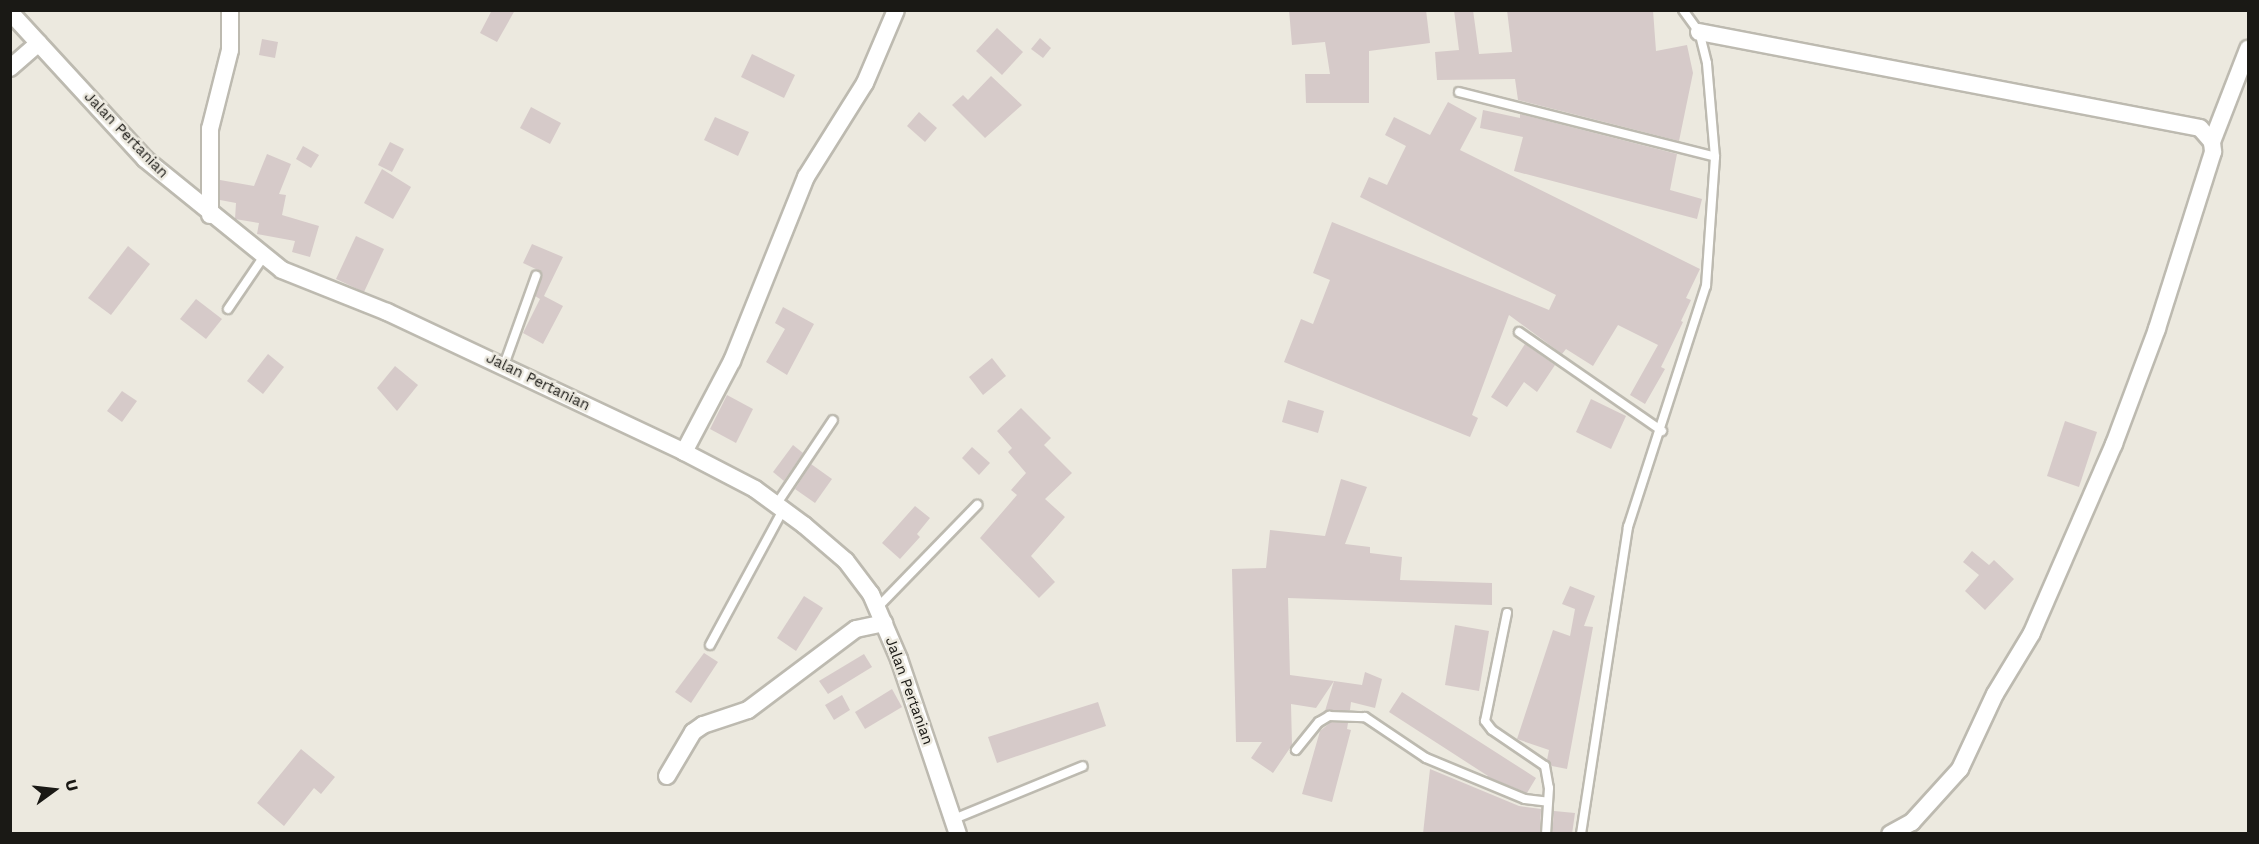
<!DOCTYPE html>
<html>
<head>
<meta charset="utf-8">
<style>
	body { margin:0 }
	#map { position:relative; width:2259px; height:844px; overflow:hidden; background:#ece9df; font-family:"Work Sans",sans-serif }
	div>[style] { position:absolute }
	.building>* { inset:0; background:#d6cac9 }
	.roads { filter:drop-shadow(2px 0 #bdbab0) drop-shadow(-2px 0 #bdbab0) drop-shadow(0 2px #bdbab0) drop-shadow(0 -2px #bdbab0) }
	.service>* { height:8px; margin:-4px; padding:0 4px; transform-origin:4px; border-radius:4px; background:#fff }
	.minor>* { height:16px; margin:-8px; padding:0 8px; transform-origin:8px; border-radius:8px; background:#fff }
	span { translate:-50% -50%; white-space:nowrap; text-align:center; line-height:1.15; -webkit-text-stroke:5px #ece9df; paint-order:stroke }
	.street-label { font-size:15px; color:#1a1915 }
	.frame { position:absolute; inset:0; border:12px solid #1a1915; pointer-events:none }
	.north { position:absolute; left:24px; top:760px; width:60px; height:60px; -webkit-text-stroke:4px #ece9df; paint-order:stroke; rotate:75deg; font-size:16px; font-weight:700; line-height:24px; text-align:center; color:#1a1915 }
	.north::after { content:''; display:block; margin:auto; width:21px; height:27px; background:#1a1915; clip-path:polygon(50% 0,100% 100%,50% 72%,0 100%) }
</style>
</head>
<body>
<div id="map">
	<div class="building">
		<div style="clip-path:polygon(492px 10px,515px 10px,497px 42px,480px 33px)"></div>
		<div style="clip-path:polygon(1289px 10px,1426px 10px,1430px 43px,1369px 51px,1369px 103px,1306px 103px,1305px 74px,1330px 74px,1325px 42px,1292px 45px)"></div>
		<div style="clip-path:polygon(1454px 10px,1473px 10px,1479px 54px,1512px 52px,1507px 10px,1653px 10px,1656px 51px,1687px 45px,1693px 73px,1679px 141px,1518px 100px,1515px 79px,1437px 80px,1435px 52px,1459px 50px)"></div>
		<div style="clip-path:polygon(997px 28px,1023px 52px,1002px 75px,976px 51px)"></div>
		<div style="clip-path:polygon(1040px 38px,1051px 48px,1043px 58px,1031px 49px)"></div>
		<div style="clip-path:polygon(262px 39px,278px 42px,275px 58px,259px 55px)"></div>
		<div style="clip-path:polygon(752px 54px,795px 75px,784px 98px,741px 77px)"></div>
		<div style="clip-path:polygon(991px 76px,1022px 105px,985px 138px,952px 105px,963px 95px,968px 100px)"></div>
		<div style="clip-path:polygon(1448px 102px,1477px 118px,1460px 150px,1700px 269px,1686px 298px,1691px 300px,1681px 321px,1683px 322px,1661px 367px,1665px 369px,1645px 404px,1630px 395px,1658px 345px,1618px 325px,1593px 366px,1566px 349px,1562px 354px,1509px 315px,1472px 415px,1478px 418px,1470px 437px,1284px 362px,1301px 319px,1313px 324px,1330px 280px,1313px 273px,1332px 222px,1549px 310px,1556px 295px,1360px 197px,1369px 177px,1387px 185px,1406px 146px,1385px 135px,1394px 117px,1430px 135px)"></div>
		<div style="clip-path:polygon(531px 107px,561px 123px,550px 144px,520px 128px)"></div>
		<div style="clip-path:polygon(1483px 110px,1520px 118px,1520px 114px,1677px 154px,1670px 190px,1702px 199px,1697px 219px,1514px 171px,1523px 137px,1480px 128px)"></div>
		<div style="clip-path:polygon(919px 112px,937px 128px,925px 142px,907px 126px)"></div>
		<div style="clip-path:polygon(715px 117px,749px 132px,738px 156px,704px 140px)"></div>
		<div style="clip-path:polygon(390px 142px,404px 149px,392px 172px,378px 165px)"></div>
		<div style="clip-path:polygon(303px 146px,319px 155px,311px 168px,296px 159px)"></div>
		<div style="clip-path:polygon(267px 154px,291px 164px,279px 194px,286px 195px,282px 215px,319px 226px,310px 257px,292px 252px,295px 241px,257px 234px,259px 223px,235px 219px,236px 203px,220px 200px,220px 180px,254px 186px)"></div>
		<div style="clip-path:polygon(382px 169px,411px 187px,393px 219px,364px 203px)"></div>
		<div style="clip-path:polygon(356px 236px,384px 249px,364px 292px,336px 279px)"></div>
		<div style="clip-path:polygon(532px 244px,563px 257px,544px 296px,563px 306px,543px 344px,523px 333px,540px 299px,535px 296px,542px 272px,523px 263px)"></div>
		<div style="clip-path:polygon(128px 246px,150px 264px,111px 315px,88px 298px)"></div>
		<div style="clip-path:polygon(196px 299px,222px 319px,206px 339px,180px 319px)"></div>
		<div style="clip-path:polygon(783px 307px,814px 324px,787px 375px,766px 362px,785px 329px,775px 323px)"></div>
		<div style="clip-path:polygon(1525px 344px,1555px 365px,1537px 392px,1524px 382px,1507px 407px,1491px 397px)"></div>
		<div style="clip-path:polygon(268px 354px,284px 367px,263px 394px,247px 381px)"></div>
		<div style="clip-path:polygon(992px 358px,1006px 376px,983px 395px,969px 377px)"></div>
		<div style="clip-path:polygon(395px 366px,418px 385px,397px 411px,377px 388px)"></div>
		<div style="clip-path:polygon(122px 391px,137px 401px,122px 422px,107px 411px)"></div>
		<div style="clip-path:polygon(727px 395px,753px 409px,736px 443px,710px 429px)"></div>
		<div style="clip-path:polygon(1591px 399px,1626px 416px,1611px 449px,1576px 432px)"></div>
		<div style="clip-path:polygon(1288px 400px,1324px 411px,1318px 433px,1282px 422px)"></div>
		<div style="clip-path:polygon(1021px 408px,1051px 438px,1044px 445px,1072px 473px,1045px 499px,1065px 517px,1031px 556px,1055px 582px,1039px 598px,980px 538px,1017px 495px,1011px 490px,1026px 473px,1008px 452px,1012px 448px,997px 431px)"></div>
		<div style="clip-path:polygon(2065px 421px,2097px 432px,2079px 487px,2047px 476px)"></div>
		<div style="clip-path:polygon(793px 445px,803px 453px,784px 481px,773px 472px)"></div>
		<div style="clip-path:polygon(972px 447px,990px 463px,979px 475px,962px 458px)"></div>
		<div style="clip-path:polygon(811px 464px,832px 479px,815px 503px,795px 489px)"></div>
		<div style="clip-path:polygon(1341px 479px,1367px 487px,1345px 544px,1370px 547px,1370px 553px,1402px 557px,1400px 580px,1492px 583px,1492px 605px,1288px 598px,1290px 675px,1334px 681px,1316px 708px,1291px 704px,1292px 745px,1273px 773px,1251px 758px,1262px 742px,1236px 742px,1232px 569px,1266px 568px,1270px 530px,1325px 536px)"></div>
		<div style="clip-path:polygon(915px 506px,930px 518px,917px 534px,920px 537px,900px 559px,882px 543px)"></div>
		<div style="clip-path:polygon(1972px 551px,1989px 565px,1994px 560px,2014px 579px,1985px 610px,1965px 591px,1979px 575px,1963px 562px)"></div>
		<div style="clip-path:polygon(1570px 586px,1595px 596px,1584px 626px,1593px 627px,1567px 769px,1552px 766px,1547px 760px,1549px 750px,1517px 739px,1553px 630px,1570px 636px,1575px 609px,1562px 604px)"></div>
		<div style="clip-path:polygon(804px 596px,823px 608px,796px 651px,777px 638px)"></div>
		<div style="clip-path:polygon(1455px 625px,1489px 631px,1479px 691px,1445px 685px)"></div>
		<div style="clip-path:polygon(704px 653px,718px 662px,691px 703px,675px 692px)"></div>
		<div style="clip-path:polygon(864px 654px,872px 667px,828px 694px,819px 681px)"></div>
		<div style="clip-path:polygon(1365px 672px,1382px 679px,1375px 708px,1351px 702px,1350px 710px,1325px 711px,1334px 681px,1362px 685px)"></div>
		<div style="clip-path:polygon(892px 689px,902px 707px,865px 729px,855px 712px)"></div>
		<div style="clip-path:polygon(1402px 692px,1536px 778px,1527px 793px,1485px 776px,1488px 776px,1389px 712px)"></div>
		<div style="clip-path:polygon(842px 695px,850px 710px,834px 720px,825px 705px)"></div>
		<div style="clip-path:polygon(1098px 702px,1106px 726px,997px 763px,988px 737px)"></div>
		<div style="clip-path:polygon(1331px 722px,1348px 723px,1347px 729px,1351px 730px,1332px 802px,1302px 794px,1320px 731px)"></div>
		<div style="clip-path:polygon(301px 749px,335px 777px,321px 794px,314px 788px,284px 826px,257px 803px)"></div>
		<div style="clip-path:polygon(1430px 769px,1519px 806px,1541px 809px,1540px 834px,1423px 834px)"></div>
		<div style="clip-path:polygon(1554px 811px,1575px 813px,1572px 834px,1552px 834px)"></div>
	</div>
	<div class="roads">
		<div class="service">
			<div style="left:1459px;top:92px;width:264px;rotate:14.2deg"></div>
			<div style="left:228px;top:309px;width:64px;rotate:-55.8deg"></div>
			<div style="left:1519px;top:332px;width:174px;rotate:34.7deg"></div>
			<div style="left:504px;top:365px;width:95px;rotate:-70.2deg"></div>
			<div style="left:776px;top:505px;width:102px;rotate:-56.2deg"></div>
			<div style="left:877px;top:608px;width:144px;rotate:-45.8deg"></div>
			<div style="left:1507px;top:613px;width:110px;rotate:101.5deg"></div>
			<div style="left:1485px;top:721px;width:11px;rotate:52deg"></div>
			<div style="left:1492px;top:730px;width:64px;rotate:34.2deg"></div>
			<div style="left:1545px;top:766px;width:22px;rotate:80deg"></div>
			<div style="left:1549px;top:788px;width:46px;rotate:93.7deg"></div>
			<div style="left:710px;top:645px;width:153px;rotate:-61.6deg"></div>
			<div style="left:1296px;top:750px;width:36px;rotate:-51deg"></div>
			<div style="left:1319px;top:722px;width:12px;rotate:-31deg"></div>
			<div style="left:1329px;top:716px;width:36px;rotate:2deg"></div>
			<div style="left:1365px;top:717px;width:73px;rotate:33.9deg"></div>
			<div style="left:1426px;top:758px;width:107px;rotate:22.5deg"></div>
			<div style="left:1525px;top:799px;width:23px;rotate:7deg"></div>
			<div style="left:954px;top:819px;width:139px;rotate:-22.3deg"></div>
			<div style="left:1581px;top:834px;width:311px;rotate:-81.3deg"></div>
			<div style="left:1628px;top:527px;width:253px;rotate:-72.1deg"></div>
			<div style="left:1706px;top:286px;width:129px;rotate:-86deg"></div>
			<div style="left:1715px;top:157px;width:94px;rotate:-94.9deg"></div>
			<div style="left:1707px;top:63px;width:32px;rotate:-104deg"></div>
			<div style="left:1699px;top:32px;width:27px;rotate:-126deg"></div>
		</div>
		<div class="minor">
			<div style="left:10px;top:12px;width:200px;rotate:47.4deg"></div>
			<div style="left:145px;top:159px;width:176px;rotate:39deg"></div>
			<div style="left:282px;top:270px;width:113px;rotate:21.8deg"></div>
			<div style="left:387px;top:312px;width:328px;rotate:25.2deg"></div>
			<div style="left:684px;top:452px;width:80px;rotate:27.5deg"></div>
			<div style="left:755px;top:489px;width:61px;rotate:36.3deg"></div>
			<div style="left:804px;top:525px;width:55px;rotate:40.6deg"></div>
			<div style="left:846px;top:561px;width:41px;rotate:52.9deg"></div>
			<div style="left:871px;top:594px;width:71px;rotate:66.7deg"></div>
			<div style="left:899px;top:659px;width:185px;rotate:71.4deg"></div>
			<div style="left:1699px;top:32px;width:510px;rotate:10.85deg"></div>
			<div style="left:2200px;top:128px;width:18px;rotate:49deg"></div>
			<div style="left:2212px;top:142px;width:10px;rotate:84deg"></div>
			<div style="left:2213px;top:152px;width:186px;rotate:107.6deg"></div>
			<div style="left:2157px;top:329px;width:123px;rotate:110.5deg"></div>
			<div style="left:2114px;top:444px;width:206px;rotate:113.5deg"></div>
			<div style="left:2032px;top:633px;width:71px;rotate:121.2deg"></div>
			<div style="left:1995px;top:694px;width:83px;rotate:115deg"></div>
			<div style="left:1960px;top:769px;width:72px;rotate:132.2deg"></div>
			<div style="left:1912px;top:822px;width:25px;rotate:151deg"></div>
			<div style="left:10px;top:68px;width:38px;rotate:-41deg"></div>
			<div style="left:2212px;top:142px;width:100px;rotate:-68.8deg"></div>
			<div style="left:210px;top:215px;width:86px;rotate:-90deg"></div>
			<div style="left:210px;top:129px;width:81px;rotate:-75.8deg"></div>
			<div style="left:230px;top:50px;width:40px;rotate:-90deg"></div>
			<div style="left:684px;top:452px;width:103px;rotate:-62.2deg"></div>
			<div style="left:732px;top:361px;width:198px;rotate:-68.1deg"></div>
			<div style="left:806px;top:177px;width:111px;rotate:-57.9deg"></div>
			<div style="left:865px;top:83px;width:79px;rotate:-67deg"></div>
			<div style="left:667px;top:776px;width:51px;rotate:-59.4deg"></div>
			<div style="left:693px;top:732px;width:12px;rotate:-35deg"></div>
			<div style="left:703px;top:725px;width:47px;rotate:-18.4deg"></div>
			<div style="left:748px;top:710px;width:135px;rotate:-36.9deg"></div>
			<div style="left:856px;top:629px;width:29px;rotate:-12deg"></div>
		</div>
	</div>
	<div class="street-label">
		<span style="left:126px;top:135px;rotate:46deg">Jalan Pertanian</span>
		<span style="left:538px;top:382px;rotate:26deg">Jalan Pertanian</span>
		<span style="left:909px;top:691px;rotate:70deg">Jalan Pertanian</span>
	</div>
	<div class="frame"></div>
	<div class="north">U</div>
</div>
</body>
</html>
